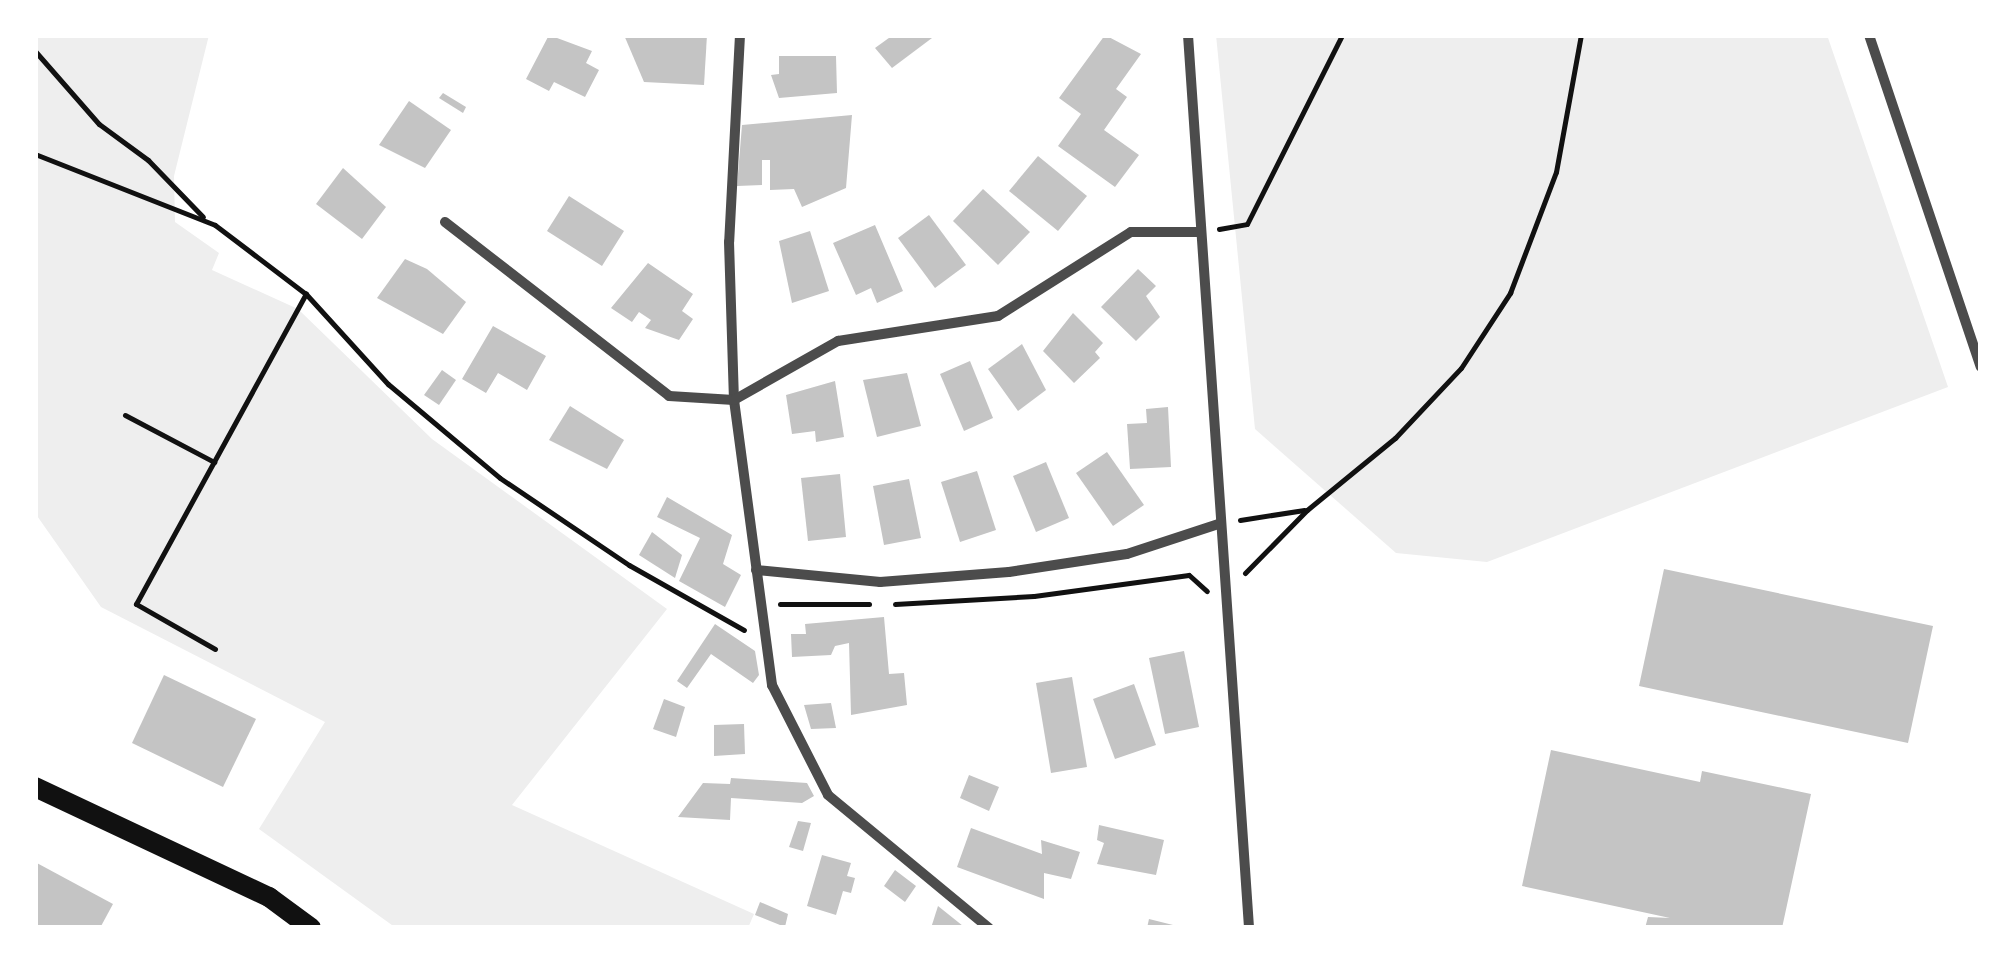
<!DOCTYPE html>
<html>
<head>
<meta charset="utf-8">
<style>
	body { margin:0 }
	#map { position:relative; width:2016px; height:963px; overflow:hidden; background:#fff; font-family:Lato,sans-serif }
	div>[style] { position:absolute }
	.green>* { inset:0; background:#eee }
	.building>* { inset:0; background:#c4c4c4 }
	.path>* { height:5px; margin:-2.5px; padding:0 2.5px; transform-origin:2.5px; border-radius:2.5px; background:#111 }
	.minor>* { height:10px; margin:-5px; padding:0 5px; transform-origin:5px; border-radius:5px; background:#4c4c4c }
	.secondary>* { height:20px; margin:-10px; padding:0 10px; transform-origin:10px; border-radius:10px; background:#111 }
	span { translate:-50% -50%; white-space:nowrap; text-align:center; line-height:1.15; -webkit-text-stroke:9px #fff; paint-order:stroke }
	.frame { position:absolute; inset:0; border:38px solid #fff; pointer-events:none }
</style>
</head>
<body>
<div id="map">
	<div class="green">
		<div style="clip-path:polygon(35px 35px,209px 35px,174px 176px,175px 222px,219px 253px,212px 270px,298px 309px,432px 439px,667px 609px,512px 805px,754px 914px,748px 928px,396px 928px,259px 829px,325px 722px,101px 607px,35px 513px)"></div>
		<div style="clip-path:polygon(1216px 35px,1827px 35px,1948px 387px,1487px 562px,1396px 553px,1255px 429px)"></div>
	</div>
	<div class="building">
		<div style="clip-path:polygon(549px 35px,592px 51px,586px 63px,599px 70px,585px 97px,554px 82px,549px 91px,526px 79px)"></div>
		<div style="clip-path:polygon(624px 35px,707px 35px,704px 85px,644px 82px)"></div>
		<div style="clip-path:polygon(893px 35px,936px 35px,892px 68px,875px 48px)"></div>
		<div style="clip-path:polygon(1105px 35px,1141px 54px,1116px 89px,1127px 97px,1104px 130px,1139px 155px,1115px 187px,1058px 146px,1081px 114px,1059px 98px)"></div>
		<div style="clip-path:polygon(779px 56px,836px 56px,837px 93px,779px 98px,771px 75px,779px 74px)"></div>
		<div style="clip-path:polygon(443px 93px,466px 107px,463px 113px,439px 98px)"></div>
		<div style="clip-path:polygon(409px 101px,451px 130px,425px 168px,379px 145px)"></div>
		<div style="clip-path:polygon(852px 115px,846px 188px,802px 207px,794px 189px,770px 190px,770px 160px,762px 160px,762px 185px,737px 186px,742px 125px)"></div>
		<div style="clip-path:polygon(1038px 156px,1087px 196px,1058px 231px,1009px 191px)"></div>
		<div style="clip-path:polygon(343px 168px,386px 207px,362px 239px,316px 204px)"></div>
		<div style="clip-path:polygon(983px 189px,1030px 232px,998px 265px,953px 221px)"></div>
		<div style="clip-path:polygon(569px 196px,624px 231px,602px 266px,547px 231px)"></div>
		<div style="clip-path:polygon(929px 215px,966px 265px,935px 288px,898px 238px)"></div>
		<div style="clip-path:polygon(875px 225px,903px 291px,877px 303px,871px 288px,856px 295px,833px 243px)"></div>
		<div style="clip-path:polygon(810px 231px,829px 291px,792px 303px,779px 241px)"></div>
		<div style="clip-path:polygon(405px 259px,427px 269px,466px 302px,443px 334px,377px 298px)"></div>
		<div style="clip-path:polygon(648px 263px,693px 294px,682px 311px,693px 319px,679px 340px,645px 328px,651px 320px,639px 312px,632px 322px,611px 308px)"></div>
		<div style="clip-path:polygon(1138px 269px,1156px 286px,1146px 296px,1160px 317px,1136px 341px,1101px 307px)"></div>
		<div style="clip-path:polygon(1073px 313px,1103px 343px,1095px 352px,1100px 358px,1074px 383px,1043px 351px)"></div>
		<div style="clip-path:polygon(493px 326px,546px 356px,527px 390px,498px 373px,486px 393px,462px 379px)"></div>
		<div style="clip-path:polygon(1022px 344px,1046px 390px,1018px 411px,988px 369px)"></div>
		<div style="clip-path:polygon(970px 361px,993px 418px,964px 431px,940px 374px)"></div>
		<div style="clip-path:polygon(442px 370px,456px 380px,439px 405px,424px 395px)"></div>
		<div style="clip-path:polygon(907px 373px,921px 426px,877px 437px,863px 380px)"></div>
		<div style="clip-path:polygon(835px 381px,844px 437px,816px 442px,815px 431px,792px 434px,786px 395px)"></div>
		<div style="clip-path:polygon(570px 406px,624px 440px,607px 469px,549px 440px)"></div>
		<div style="clip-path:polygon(1168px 407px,1171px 467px,1130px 469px,1127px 424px,1147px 423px,1146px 409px)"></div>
		<div style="clip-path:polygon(1107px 452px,1144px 505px,1113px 526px,1076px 473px)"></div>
		<div style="clip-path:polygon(1046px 462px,1069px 518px,1036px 532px,1013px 476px)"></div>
		<div style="clip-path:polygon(977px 471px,996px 530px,960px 542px,941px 482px)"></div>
		<div style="clip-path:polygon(840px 474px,846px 537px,808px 541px,801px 478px)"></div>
		<div style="clip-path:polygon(909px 479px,921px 538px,884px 545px,873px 486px)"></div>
		<div style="clip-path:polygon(667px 497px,732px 535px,723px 564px,741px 575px,725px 607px,679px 581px,700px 538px,657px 517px)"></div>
		<div style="clip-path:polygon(652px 532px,682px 555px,675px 578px,639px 555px)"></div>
		<div style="clip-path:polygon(1664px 569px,1933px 626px,1908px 743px,1639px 686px)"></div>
		<div style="clip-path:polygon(884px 617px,889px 674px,904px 673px,907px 705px,851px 715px,849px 643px,835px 646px,831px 655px,792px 657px,791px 634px,806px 634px,805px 624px)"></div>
		<div style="clip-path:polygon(715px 624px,755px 651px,759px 675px,753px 683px,711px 654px,687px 688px,677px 681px)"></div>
		<div style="clip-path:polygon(1184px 651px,1199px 727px,1165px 734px,1149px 658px)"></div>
		<div style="clip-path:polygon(164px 675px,256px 719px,223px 787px,132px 743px)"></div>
		<div style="clip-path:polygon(1072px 677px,1087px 767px,1051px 773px,1036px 683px)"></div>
		<div style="clip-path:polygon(1134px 684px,1156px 745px,1115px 759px,1093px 699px)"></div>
		<div style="clip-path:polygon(664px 699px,685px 707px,676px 737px,653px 729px)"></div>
		<div style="clip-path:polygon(831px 703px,836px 728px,811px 729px,804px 705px)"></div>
		<div style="clip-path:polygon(744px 724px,745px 754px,714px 756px,714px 725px)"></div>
		<div style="clip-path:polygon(1551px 750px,1700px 782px,1702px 771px,1811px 794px,1782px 928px,1645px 928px,1648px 917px,1670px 918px,1522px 886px)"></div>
		<div style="clip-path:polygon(969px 775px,999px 787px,989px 811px,960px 798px)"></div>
		<div style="clip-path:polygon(731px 778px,807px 783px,814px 796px,802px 803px,731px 798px,730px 820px,678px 817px,703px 783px,730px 784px)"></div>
		<div style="clip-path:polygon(798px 821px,811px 823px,803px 851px,789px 847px)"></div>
		<div style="clip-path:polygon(1099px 825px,1164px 840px,1156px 875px,1097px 864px,1104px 843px,1097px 840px)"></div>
		<div style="clip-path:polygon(971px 828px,1042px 854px,1041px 840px,1080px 852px,1071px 879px,1044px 873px,1044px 899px,957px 867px)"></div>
		<div style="clip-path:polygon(822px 855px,851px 863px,847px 876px,855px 878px,851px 893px,843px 891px,836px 915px,807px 906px)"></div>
		<div style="clip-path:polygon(35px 862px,113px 904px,100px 928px,35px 928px)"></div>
		<div style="clip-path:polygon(895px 870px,916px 886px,905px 902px,884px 886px)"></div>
		<div style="clip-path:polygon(760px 902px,788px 914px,785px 927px,755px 915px)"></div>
		<div style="clip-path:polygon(938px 906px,963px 926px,961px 928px,931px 928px)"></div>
		<div style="clip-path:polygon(1149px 919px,1173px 925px,1173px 928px,1147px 928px)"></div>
	</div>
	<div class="path">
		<div style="left:35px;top:51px;width:97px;rotate:48.8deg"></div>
		<div style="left:99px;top:124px;width:61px;rotate:36.3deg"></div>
		<div style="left:148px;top:160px;width:79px;rotate:46deg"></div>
		<div style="left:35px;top:154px;width:193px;rotate:21.5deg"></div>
		<div style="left:215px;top:225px;width:114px;rotate:37.2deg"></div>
		<div style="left:306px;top:294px;width:122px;rotate:47.7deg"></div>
		<div style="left:388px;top:384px;width:146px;rotate:40deg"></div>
		<div style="left:500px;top:478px;width:156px;rotate:34deg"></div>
		<div style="left:629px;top:565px;width:132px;rotate:29.5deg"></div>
		<div style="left:1219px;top:229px;width:28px;rotate:-10deg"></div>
		<div style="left:1247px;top:224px;width:212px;rotate:-63.3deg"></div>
		<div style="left:125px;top:415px;width:101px;rotate:27.8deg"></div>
		<div style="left:1240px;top:520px;width:65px;rotate:-8.9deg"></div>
		<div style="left:1245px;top:573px;width:88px;rotate:-45.5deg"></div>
		<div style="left:1307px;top:510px;width:114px;rotate:-39.3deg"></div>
		<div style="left:1395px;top:438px;width:96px;rotate:-46.7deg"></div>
		<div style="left:1461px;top:368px;width:90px;rotate:-56.8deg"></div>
		<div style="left:1510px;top:293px;width:129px;rotate:-69.2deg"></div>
		<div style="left:1556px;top:172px;width:139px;rotate:-79.7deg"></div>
		<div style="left:780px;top:604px;width:89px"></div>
		<div style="left:895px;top:604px;width:139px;rotate:-3.3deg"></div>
		<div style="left:1034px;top:596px;width:156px;rotate:-7.7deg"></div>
		<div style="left:1189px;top:575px;width:24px;rotate:42deg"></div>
		<div style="left:215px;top:649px;width:91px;rotate:-150.3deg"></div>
		<div style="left:136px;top:604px;width:354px;rotate:-61.3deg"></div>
	</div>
	<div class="minor">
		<div style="left:740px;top:35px;width:207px;rotate:93deg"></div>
		<div style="left:729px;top:242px;width:158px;rotate:88.2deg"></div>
		<div style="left:734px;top:400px;width:288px;rotate:82.4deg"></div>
		<div style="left:772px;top:685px;width:123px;rotate:63deg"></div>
		<div style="left:828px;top:795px;width:209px;rotate:39.6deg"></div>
		<div style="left:1188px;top:35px;width:895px;rotate:86.09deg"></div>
		<div style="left:1869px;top:35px;width:350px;rotate:71.4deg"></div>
		<div style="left:445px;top:222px;width:284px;rotate:37.8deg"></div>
		<div style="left:669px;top:396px;width:65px;rotate:3.5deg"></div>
		<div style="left:734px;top:400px;width:120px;rotate:-29.6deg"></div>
		<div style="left:838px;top:341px;width:162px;rotate:-8.9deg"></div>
		<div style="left:998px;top:316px;width:157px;rotate:-32.3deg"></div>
		<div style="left:1131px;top:232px;width:70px"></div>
		<div style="left:756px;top:570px;width:125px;rotate:5.5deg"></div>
		<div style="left:880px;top:582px;width:129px;rotate:-4.4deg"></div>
		<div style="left:1009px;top:572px;width:119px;rotate:-8.7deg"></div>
		<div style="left:1127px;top:554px;width:97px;rotate:-18.1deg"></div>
	</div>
	<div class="secondary">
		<div style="left:35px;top:787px;width:259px;rotate:25.2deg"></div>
		<div style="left:269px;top:897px;width:52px;rotate:36.4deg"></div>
	</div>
	<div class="frame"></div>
</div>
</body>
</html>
